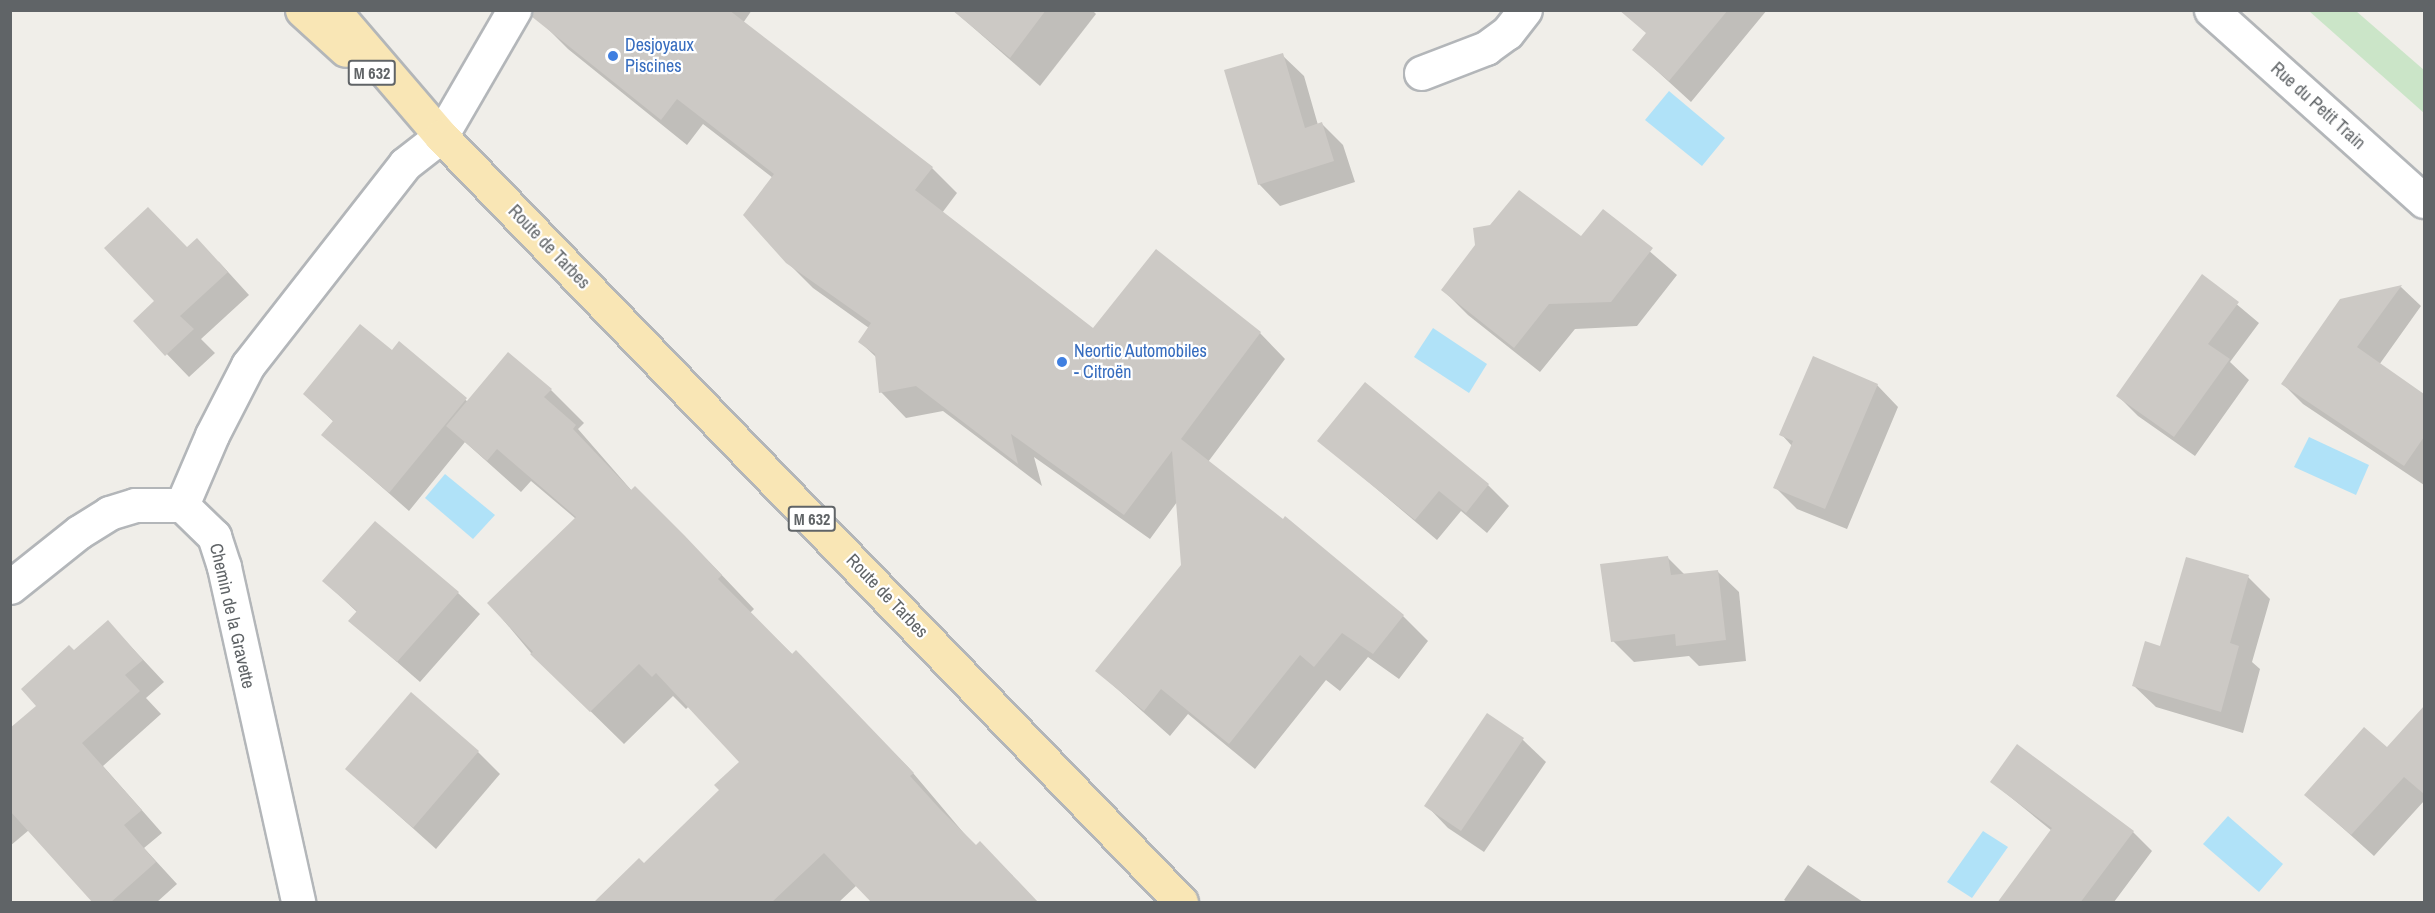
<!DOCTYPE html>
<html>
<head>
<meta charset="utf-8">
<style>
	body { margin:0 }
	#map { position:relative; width:2435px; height:913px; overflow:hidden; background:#f0eee9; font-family:"Archivo Narrow",sans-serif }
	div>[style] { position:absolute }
	.green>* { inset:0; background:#cbe5c8 }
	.water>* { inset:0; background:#b0e2f8 }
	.shadow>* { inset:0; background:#0003 }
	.building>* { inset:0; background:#ccc9c5 }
	.roads { filter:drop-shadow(2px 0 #b3b6b9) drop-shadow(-2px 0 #b3b6b9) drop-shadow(0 2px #b3b6b9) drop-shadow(0 -2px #b3b6b9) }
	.minor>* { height:33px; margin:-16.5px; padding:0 16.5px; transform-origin:16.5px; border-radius:16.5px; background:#fff }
	.major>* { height:33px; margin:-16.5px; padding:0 16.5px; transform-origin:16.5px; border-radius:16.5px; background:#f9e6b5 }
	.dots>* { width:16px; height:16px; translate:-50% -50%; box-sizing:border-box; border:3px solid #fff; border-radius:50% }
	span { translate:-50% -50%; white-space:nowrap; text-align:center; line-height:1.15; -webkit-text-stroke:4.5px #fff; paint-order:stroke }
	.shield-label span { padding:2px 4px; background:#fff; border:2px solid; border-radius:4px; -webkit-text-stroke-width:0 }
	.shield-label { font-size:16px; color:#606467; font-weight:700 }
	.shop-label { font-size:18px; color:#366cbe }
	.left { translate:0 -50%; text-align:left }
	.street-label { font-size:18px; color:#606467 }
	.frame { position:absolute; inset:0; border:12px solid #606467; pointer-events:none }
</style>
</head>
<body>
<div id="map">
	<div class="green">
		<div style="clip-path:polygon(2309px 11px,2356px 11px,2424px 70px,2424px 113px)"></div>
	</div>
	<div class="water">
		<div style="clip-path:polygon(1669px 91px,1725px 138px,1702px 166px,1645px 120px)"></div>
		<div style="clip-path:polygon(1433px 328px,1487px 364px,1469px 393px,1414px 357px)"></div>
		<div style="clip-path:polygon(2309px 437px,2369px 465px,2356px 495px,2294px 467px)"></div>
		<div style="clip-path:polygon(445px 474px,495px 515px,473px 539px,425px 498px)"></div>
		<div style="clip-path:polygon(2228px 816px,2283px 864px,2259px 892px,2203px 844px)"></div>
		<div style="clip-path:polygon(1983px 831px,2008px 847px,1972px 898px,1947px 882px)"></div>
	</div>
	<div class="shadow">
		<div style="clip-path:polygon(554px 10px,752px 10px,743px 23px,932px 168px,957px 193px,942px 213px,1093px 330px,1260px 333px,1285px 359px,1208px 462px,1403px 616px,1428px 641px,1399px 679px,1368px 657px,1340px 691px,1326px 680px,1255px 769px,1188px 714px,1170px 736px,1097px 671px,1183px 565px,1177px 502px,1150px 539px,1034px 457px,1042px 486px,943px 411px,906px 418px,881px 392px,877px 358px,860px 342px,869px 328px,813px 288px,787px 262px,773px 178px,703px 124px,687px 145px,568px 49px,543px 24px)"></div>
		<div style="clip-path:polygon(953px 10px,1092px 10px,1096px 14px,1040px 86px)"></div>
		<div style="clip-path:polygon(1655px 10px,1767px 10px,1691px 102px,1634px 50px,1648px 33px)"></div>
		<div style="clip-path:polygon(1282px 55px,1304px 76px,1318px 125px,1322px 124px,1343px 145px,1355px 182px,1280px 206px,1259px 184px)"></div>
		<div style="clip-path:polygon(1603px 211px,1677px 275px,1637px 326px,1575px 329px,1540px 372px,1468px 315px,1443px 290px,1582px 238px)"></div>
		<div style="clip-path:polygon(187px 248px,219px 262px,249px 295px,201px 339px,215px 353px,189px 377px,135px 321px,156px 302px)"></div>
		<div style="clip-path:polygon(2203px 276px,2259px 323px,2230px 362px,2249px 380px,2195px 456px,2138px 416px,2118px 396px)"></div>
		<div style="clip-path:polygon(2401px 287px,2421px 306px,2379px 365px,2424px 397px,2424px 485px,2303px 404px,2283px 384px,2341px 300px)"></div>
		<div style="clip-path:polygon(399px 343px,468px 402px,551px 390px,584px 423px,578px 429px,632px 491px,635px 488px,718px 571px,754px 609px,750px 613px,908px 767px,973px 844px,1013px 876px,857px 885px,839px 902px,595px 902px,644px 865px,721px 790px,741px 762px,689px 706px,686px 709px,673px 696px,624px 744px,531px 653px,489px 603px,576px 519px,531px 481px,521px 492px,465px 442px,409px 511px,323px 435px,334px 422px,305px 394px,392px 352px)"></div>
		<div style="clip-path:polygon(1877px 385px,1898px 407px,1847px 529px,1797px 509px,1775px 487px,1792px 446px,1781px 434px)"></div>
		<div style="clip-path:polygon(1319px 440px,1488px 485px,1509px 506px,1487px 533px,1461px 511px,1437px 540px)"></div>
		<div style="clip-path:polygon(1667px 557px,1685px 575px,1717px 571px,1739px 592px,1746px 661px,1699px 666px,1689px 656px,1634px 662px,1613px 641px)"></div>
		<div style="clip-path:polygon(2248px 577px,2270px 599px,2252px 662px,2260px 669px,2243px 733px,2156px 707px,2133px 685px,2161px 648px)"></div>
		<div style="clip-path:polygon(324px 581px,458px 593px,480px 614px,420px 682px,350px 621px,358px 613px)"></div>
		<div style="clip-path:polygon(108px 622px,164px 682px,146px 698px,161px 714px,103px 766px,162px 833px,144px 848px,177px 884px,157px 902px,95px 902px,29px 830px,10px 846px,10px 731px,38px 706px,74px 652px)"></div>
		<div style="clip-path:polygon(2424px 708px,2424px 801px,2374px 856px,2306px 795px,2387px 750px)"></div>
		<div style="clip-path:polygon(1488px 715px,1523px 740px,1546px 762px,1484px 852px,1448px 828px,1426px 805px)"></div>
		<div style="clip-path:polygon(478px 752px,500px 774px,436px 849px,347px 769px)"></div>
		<div style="clip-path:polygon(1992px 782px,2133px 832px,2152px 851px,2114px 902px,1999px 902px,2052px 831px)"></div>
		<div style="clip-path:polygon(1808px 865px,1863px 902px,1787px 902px,1784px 900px)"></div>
	</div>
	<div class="building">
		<div style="clip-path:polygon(533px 10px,729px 10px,933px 167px,915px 190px,1093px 328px,1156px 249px,1261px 332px,1181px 439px,1283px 519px,1285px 516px,1404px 615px,1373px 654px,1342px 633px,1314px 667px,1300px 655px,1229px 744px,1161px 689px,1144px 711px,1095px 671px,1181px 565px,1172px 451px,1124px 515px,1011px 434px,1018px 464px,916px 386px,879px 393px,875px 354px,858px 342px,871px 323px,786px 263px,743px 215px,774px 174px,677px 99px,661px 120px,531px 16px)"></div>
		<div style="clip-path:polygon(952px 10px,1046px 10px,1010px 58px)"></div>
		<div style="clip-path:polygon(1619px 10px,1728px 10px,1669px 81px,1632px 50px,1646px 33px)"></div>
		<div style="clip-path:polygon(1283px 53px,1305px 128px,1322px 122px,1334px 161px,1258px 185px,1224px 70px)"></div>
		<div style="clip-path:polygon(1519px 190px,1581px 236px,1603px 209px,1653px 248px,1611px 302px,1549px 304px,1514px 348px,1441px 290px,1475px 245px,1473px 228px,1490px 225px)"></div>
		<div style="clip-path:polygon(148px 207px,187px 247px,197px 238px,228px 272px,180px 316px,194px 329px,165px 356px,133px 321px,154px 301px,104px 248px)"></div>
		<div style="clip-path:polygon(2202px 274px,2239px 302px,2208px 344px,2230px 359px,2174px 437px,2116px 396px)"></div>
		<div style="clip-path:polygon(2402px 285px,2357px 347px,2424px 394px,2424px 437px,2404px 466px,2281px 384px,2340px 299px)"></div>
		<div style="clip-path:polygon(360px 324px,392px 350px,399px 341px,467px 398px,389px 493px,321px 435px,333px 421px,303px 394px)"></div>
		<div style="clip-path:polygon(508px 352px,552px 389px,544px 397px,576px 425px,573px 429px,631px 490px,635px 486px,685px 536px,722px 575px,718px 579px,792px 654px,796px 650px,914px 773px,910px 776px,940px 809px,976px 845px,980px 841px,1039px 903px,872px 903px,824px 853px,771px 903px,593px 903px,639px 858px,644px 863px,719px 790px,714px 785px,739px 762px,656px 673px,652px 677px,639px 664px,590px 712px,530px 654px,533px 652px,487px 603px,576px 517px,497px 449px,487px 461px,446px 426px)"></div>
		<div style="clip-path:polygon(1813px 356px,1878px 384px,1825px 509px,1773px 488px,1793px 441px,1779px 435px)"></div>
		<div style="clip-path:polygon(1365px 382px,1489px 484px,1466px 513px,1439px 491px,1415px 520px,1317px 441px)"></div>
		<div style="clip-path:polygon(375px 521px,459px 592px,397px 662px,348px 621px,357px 611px,322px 581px)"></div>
		<div style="clip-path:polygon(1668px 556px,1671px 575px,1718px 570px,1726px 640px,1676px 646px,1675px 634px,1611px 642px,1600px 564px)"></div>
		<div style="clip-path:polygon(2186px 557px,2249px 575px,2230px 643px,2239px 646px,2221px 712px,2132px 686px,2145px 641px,2160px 646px)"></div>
		<div style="clip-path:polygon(108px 620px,143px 660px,125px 675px,140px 691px,82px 743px,142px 810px,124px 825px,156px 862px,110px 903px,93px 903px,10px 811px,10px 728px,36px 706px,21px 689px,69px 645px,74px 650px)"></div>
		<div style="clip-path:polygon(411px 692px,479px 751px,413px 828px,345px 769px)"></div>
		<div style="clip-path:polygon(2424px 706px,2424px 794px,2404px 777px,2351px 835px,2304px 795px,2364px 727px,2387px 747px)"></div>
		<div style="clip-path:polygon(1487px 713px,1524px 738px,1461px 831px,1424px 806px)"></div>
		<div style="clip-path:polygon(2017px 744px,2134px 831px,2080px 903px,1997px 903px,2052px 828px,1990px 782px)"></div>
	</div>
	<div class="roads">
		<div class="minor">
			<div style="left:2211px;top:10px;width:286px;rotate:41.9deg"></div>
			<div style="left:1421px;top:73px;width:70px;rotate:-21deg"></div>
			<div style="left:1486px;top:48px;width:26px;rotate:-36deg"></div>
			<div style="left:1507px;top:33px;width:29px;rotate:-52deg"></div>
			<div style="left:182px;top:505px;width:76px;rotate:-66.8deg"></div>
			<div style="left:212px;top:435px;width:79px;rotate:-62.8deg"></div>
			<div style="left:248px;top:365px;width:255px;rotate:-52deg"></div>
			<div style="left:405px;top:164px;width:46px;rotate:-37.9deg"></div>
			<div style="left:441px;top:136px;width:146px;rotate:-59.9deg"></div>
			<div style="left:182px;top:505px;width:45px;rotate:44.1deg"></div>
			<div style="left:214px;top:536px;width:33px;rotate:72deg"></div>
			<div style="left:224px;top:567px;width:343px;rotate:77.5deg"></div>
			<div style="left:10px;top:587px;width:88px;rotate:-38.6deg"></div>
			<div style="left:79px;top:532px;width:36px;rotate:-32deg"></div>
			<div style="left:109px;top:513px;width:27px;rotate:-17deg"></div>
			<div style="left:135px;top:505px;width:47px"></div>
		</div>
		<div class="major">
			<div style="left:302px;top:10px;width:59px;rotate:42.3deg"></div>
			<div style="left:333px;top:10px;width:166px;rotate:49.4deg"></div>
			<div style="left:441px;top:136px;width:1065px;rotate:45.99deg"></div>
		</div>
	</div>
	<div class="dots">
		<div style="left:613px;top:56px;background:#3f7fe0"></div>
		<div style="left:1062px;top:362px;background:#3f7fe0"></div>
	</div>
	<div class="shield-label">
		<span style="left:372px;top:73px">M 632</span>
		<span style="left:812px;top:519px">M 632</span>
	</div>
	<div class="shop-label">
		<span class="left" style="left:625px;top:56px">Desjoyaux<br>Piscines</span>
		<span class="left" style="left:1074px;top:362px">Neortic Automobiles<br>- Citroën</span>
	</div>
	<div class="street-label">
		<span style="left:2318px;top:106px;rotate:42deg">Rue du Petit Train</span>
		<span style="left:549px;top:247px;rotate:46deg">Route de Tarbes</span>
		<span style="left:887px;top:596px;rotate:46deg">Route de Tarbes</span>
		<span style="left:232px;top:616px;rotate:77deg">Chemin de la Gravette</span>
	</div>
	<div class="frame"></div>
</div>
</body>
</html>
